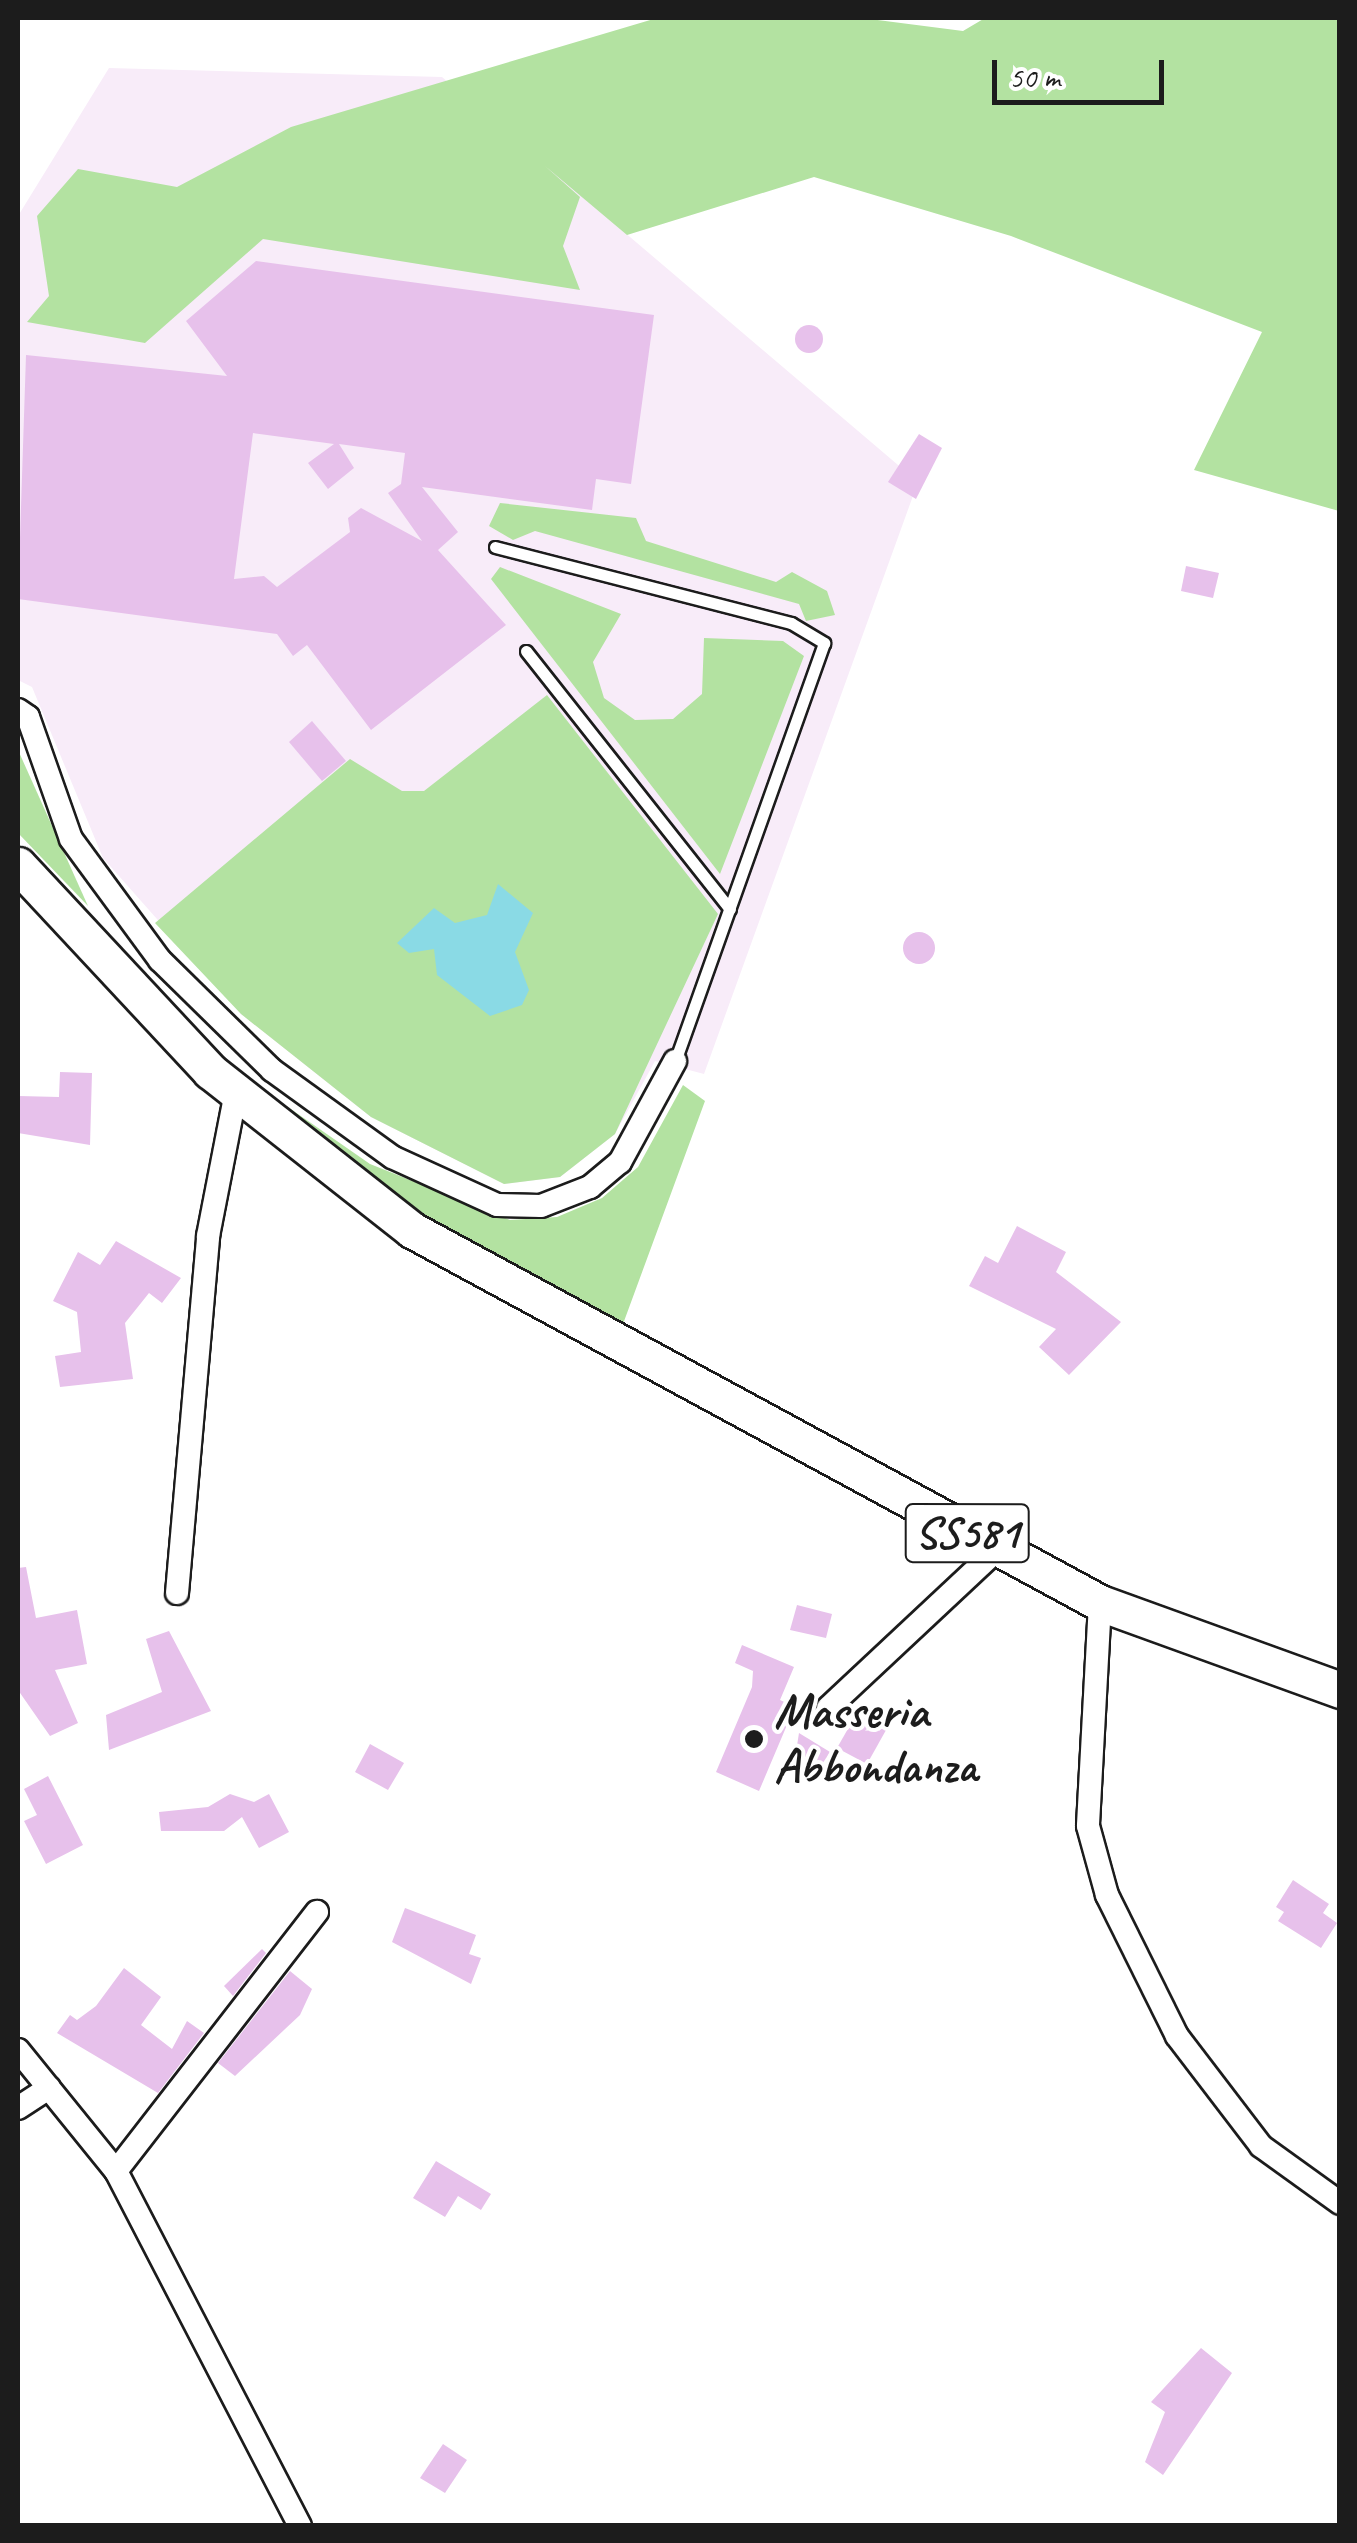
<!DOCTYPE html>
<html>
<head>
<meta charset="utf-8">
<style>
	body { margin:0 }
	#map { position:relative; width:1357px; height:2543px; overflow:hidden; background:#fff; font-family:Caveat,sans-serif }
	div>[style] { position:absolute }
	.built>* { inset:0; background:#f8ecf9 }
	.green>* { inset:0; background:#b3e2a1 }
	.water>* { inset:0; background:#8adae5 }
	.building>* { inset:0; background:#e7c1eb }
	.round { border-radius:50% }
	.roads { filter:drop-shadow(2px 0 #1c1c1c) drop-shadow(-2px 0 #1c1c1c) drop-shadow(0 2px #1c1c1c) drop-shadow(0 -2px #1c1c1c) }
	.service>* { height:11px; margin:-5.5px; padding:0 5.5px; transform-origin:5.5px; border-radius:5.5px; background:#fff }
	.minor>* { height:22px; margin:-11px; padding:0 11px; transform-origin:11px; border-radius:11px; background:#fff }
	.primary>* { height:35px; margin:-17.5px; padding:0 17.5px; transform-origin:17.5px; border-radius:17.5px; background:#fff }
	.dots>* { width:28px; height:28px; translate:-50% -50%; box-sizing:border-box; border:5px solid #fff; border-radius:50% }
	span { translate:-50% -50%; white-space:nowrap; text-align:center; line-height:1.15; -webkit-text-stroke:8px #fff; paint-order:stroke }
	.shield-label span { padding:2px 8px; background:#fff; border:2px solid; border-radius:8px; -webkit-text-stroke-width:0 }
	.shield-label { font-size:45px; color:#1c1c1c; font-weight:700 }
	.poi-label { font-size:48px; color:#1c1c1c; font-weight:700 }
	.left { translate:0 -50%; text-align:left }
	.frame { position:absolute; inset:0; border:20px solid #1c1c1c; pointer-events:none }
	.scale { position:absolute; left:992px; top:60px; width:172px; height:45px; box-sizing:border-box; border:5px solid #1c1c1c; border-top:0; padding-left:12px; font-size:30px; line-height:35px; white-space:nowrap; color:#1c1c1c; -webkit-text-stroke:8px #fff; paint-order:stroke }
</style>
</head>
<body>
<div id="map">
	<div class="built">
		<div style="clip-path:polygon(109px 68px,442px 77px,918px 482px,704px 1074px,655px 1061px,615px 1134px,560px 1177px,504px 1184px,371px 1117px,241px 1014px,103px 858px,32px 687px,18px 680px,18px 216px)"></div>
	</div>
	<div class="green">
		<div style="clip-path:polygon(657px 18px,862px 18px,963px 31px,985px 18px,1339px 18px,1339px 511px,1194px 470px,1262px 332px,1011px 236px,814px 177px,627px 235px,545px 166px,580px 197px,563px 246px,580px 290px,263px 239px,145px 343px,27px 322px,49px 296px,37px 216px,78px 169px,177px 187px,291px 127px)"></div>
		<div style="clip-path:polygon(500px 503px,636px 518px,646px 541px,776px 582px,792px 572px,827px 591px,835px 615px,806px 621px,799px 604px,535px 531px,513px 540px,489px 526px)"></div>
		<div style="clip-path:polygon(500px 567px,621px 614px,593px 662px,604px 698px,635px 720px,673px 719px,702px 694px,704px 638px,783px 641px,804px 656px,720px 874px,491px 579px)"></div>
		<div style="clip-path:polygon(547px 695px,718px 914px,615px 1134px,560px 1177px,504px 1184px,371px 1117px,241px 1014px,155px 923px,350px 759px,402px 791px,424px 791px)"></div>
		<div style="clip-path:polygon(18px 750px,88px 906px,18px 833px)"></div>
		<div style="clip-path:polygon(683px 1085px,705px 1101px,623px 1324px,401px 1202px,285px 1105px,370px 1164px,510px 1220px,557px 1217px,602px 1198px,638px 1167px)"></div>
	</div>
	<div class="water">
		<div style="clip-path:polygon(498px 884px,533px 913px,515px 952px,529px 990px,522px 1005px,490px 1016px,437px 975px,434px 949px,409px 953px,397px 943px,434px 908px,455px 923px,487px 915px)"></div>
	</div>
	<div class="building">
		<div style="clip-path:polygon(evenodd,256px 261px,654px 315px,631px 484px,596px 479px,592px 510px,422px 487px,458px 532px,438px 550px,506px 625px,371px 730px,307px 645px,293px 656px,277px 634px,18px 599px,26px 355px,227px 376px,186px 321px,256px 261px,253px 433px,334px 444px,308px 463px,328px 489px,354px 468px,339px 444px,405px 453px,401px 484px,388px 493px,422px 541px,361px 508px,348px 518px,350px 532px,277px 587px,264px 576px,234px 579px,253px 433px)"></div>
		<div class="round" style="left:795px;top:325px;width:28px;height:28px"></div>
		<div style="clip-path:polygon(919px 434px,942px 448px,916px 499px,888px 482px)"></div>
		<div style="clip-path:polygon(1186px 566px,1219px 573px,1213px 598px,1181px 591px)"></div>
		<div style="clip-path:polygon(312px 721px,346px 761px,322px 781px,289px 742px)"></div>
		<div class="round" style="left:903px;top:932px;width:32px;height:32px"></div>
		<div style="clip-path:polygon(60px 1072px,92px 1073px,90px 1145px,18px 1133px,19px 1096px,59px 1097px)"></div>
		<div style="clip-path:polygon(1017px 1226px,1066px 1252px,1056px 1272px,1121px 1322px,1069px 1375px,1039px 1347px,1056px 1329px,969px 1286px,985px 1256px,998px 1263px)"></div>
		<div style="clip-path:polygon(116px 1241px,181px 1278px,162px 1303px,149px 1293px,125px 1323px,133px 1379px,60px 1387px,55px 1356px,81px 1352px,77px 1312px,53px 1301px,78px 1252px,100px 1265px)"></div>
		<div style="clip-path:polygon(26px 1567px,36px 1618px,77px 1610px,87px 1664px,55px 1670px,78px 1723px,50px 1736px,18px 1690px,18px 1568px)"></div>
		<div style="clip-path:polygon(797px 1605px,832px 1614px,826px 1638px,790px 1630px)"></div>
		<div style="clip-path:polygon(169px 1631px,211px 1711px,109px 1750px,106px 1715px,162px 1692px,146px 1639px)"></div>
		<div style="clip-path:polygon(742px 1645px,794px 1667px,780px 1700px,791px 1705px,787px 1725px,759px 1791px,716px 1772px,752px 1687px,753px 1671px,735px 1663px)"></div>
		<div style="clip-path:polygon(861px 1706px,890px 1723px,867px 1764px,837px 1748px)"></div>
		<div style="clip-path:polygon(799px 1733px,830px 1752px,817px 1772px,795px 1758px)"></div>
		<div style="clip-path:polygon(370px 1744px,404px 1763px,388px 1790px,355px 1772px)"></div>
		<div style="clip-path:polygon(48px 1776px,83px 1845px,46px 1864px,24px 1821px,37px 1815px,24px 1789px)"></div>
		<div style="clip-path:polygon(230px 1794px,254px 1802px,269px 1794px,289px 1832px,259px 1848px,242px 1817px,224px 1831px,161px 1831px,159px 1812px,208px 1807px)"></div>
		<div style="clip-path:polygon(1293px 1880px,1329px 1904px,1323px 1913px,1337px 1923px,1321px 1948px,1278px 1921px,1284px 1912px,1276px 1907px)"></div>
		<div style="clip-path:polygon(405px 1908px,476px 1935px,469px 1954px,481px 1958px,471px 1984px,392px 1942px)"></div>
		<div style="clip-path:polygon(262px 1949px,266px 1953px,233px 1996px,224px 1986px)"></div>
		<div style="clip-path:polygon(124px 1968px,161px 1997px,141px 2025px,172px 2049px,187px 2021px,204px 2033px,158px 2093px,57px 2033px,70px 2015px,77px 2020px,96px 2006px)"></div>
		<div style="clip-path:polygon(290px 1971px,312px 1989px,300px 2015px,235px 2076px,218px 2063px)"></div>
		<div style="clip-path:polygon(436px 2161px,491px 2194px,481px 2210px,458px 2196px,445px 2217px,413px 2198px)"></div>
		<div style="clip-path:polygon(1201px 2348px,1232px 2373px,1163px 2475px,1145px 2462px,1165px 2412px,1151px 2402px)"></div>
		<div style="clip-path:polygon(443px 2444px,467px 2460px,445px 2493px,420px 2478px)"></div>
	</div>
	<div class="roads">
		<div class="service">
			<div style="left:495px;top:547px;width:306px;rotate:14.4deg"></div>
			<div style="left:791px;top:623px;width:39px;rotate:31deg"></div>
			<div style="left:824px;top:643px;width:444px;rotate:109.6deg"></div>
			<div style="left:526px;top:651px;width:329px;rotate:51.7deg"></div>
		</div>
		<div class="minor">
			<div style="left:18px;top:710px;width:12px;rotate:35deg"></div>
			<div style="left:28px;top:717px;width:129px;rotate:70.6deg"></div>
			<div style="left:71px;top:839px;width:150px;rotate:53.7deg"></div>
			<div style="left:160px;top:960px;width:157px;rotate:44.5deg"></div>
			<div style="left:272px;top:1070px;width:148px;rotate:35.9deg"></div>
			<div style="left:392px;top:1157px;width:115px;rotate:24.6deg"></div>
			<div style="left:497px;top:1205px;width:44px;rotate:1.3deg"></div>
			<div style="left:541px;top:1206px;width:53px;rotate:-21.2deg"></div>
			<div style="left:590px;top:1187px;width:39px;rotate:-40deg"></div>
			<div style="left:620px;top:1162px;width:115px;rotate:-61.4deg"></div>
			<div style="left:177px;top:1593px;width:358px;rotate:-85deg"></div>
			<div style="left:208px;top:1236px;width:147px;rotate:-79deg"></div>
			<div style="left:1100px;top:1603px;width:223px;rotate:93.1deg"></div>
			<div style="left:1088px;top:1826px;width:72px;rotate:74.6deg"></div>
			<div style="left:1107px;top:1895px;width:157px;rotate:63.6deg"></div>
			<div style="left:1177px;top:2036px;width:138px;rotate:52.6deg"></div>
			<div style="left:1261px;top:2146px;width:97px;rotate:35.8deg"></div>
			<div style="left:828px;top:1708px;width:233px;rotate:-43.1deg"></div>
			<div style="left:18px;top:2050px;width:156px;rotate:51deg"></div>
			<div style="left:116px;top:2171px;width:400px;rotate:62.6deg"></div>
			<div style="left:18px;top:2108px;width:37px;rotate:-33deg"></div>
			<div style="left:116px;top:2171px;width:328px;rotate:-52.2deg"></div>
		</div>
		<div class="primary">
			<div style="left:18px;top:865px;width:282px;rotate:47deg"></div>
			<div style="left:210px;top:1071px;width:257px;rotate:38.2deg"></div>
			<div style="left:412px;top:1230px;width:783px;rotate:28.46deg"></div>
			<div style="left:1100px;top:1603px;width:255px;rotate:19.9deg"></div>
		</div>
	</div>
	<div class="dots">
		<div style="left:754px;top:1739px;background:#1c1c1c"></div>
	</div>
	<div class="shield-label">
		<span style="left:967px;top:1533px">SS581</span>
	</div>
	<div class="poi-label">
		<span class="left" style="left:774px;top:1739px">Masseria<br>Abbondanza</span>
	</div>
	<div class="frame"></div>
	<div class="scale">50 m</div>
</div>
</body>
</html>
